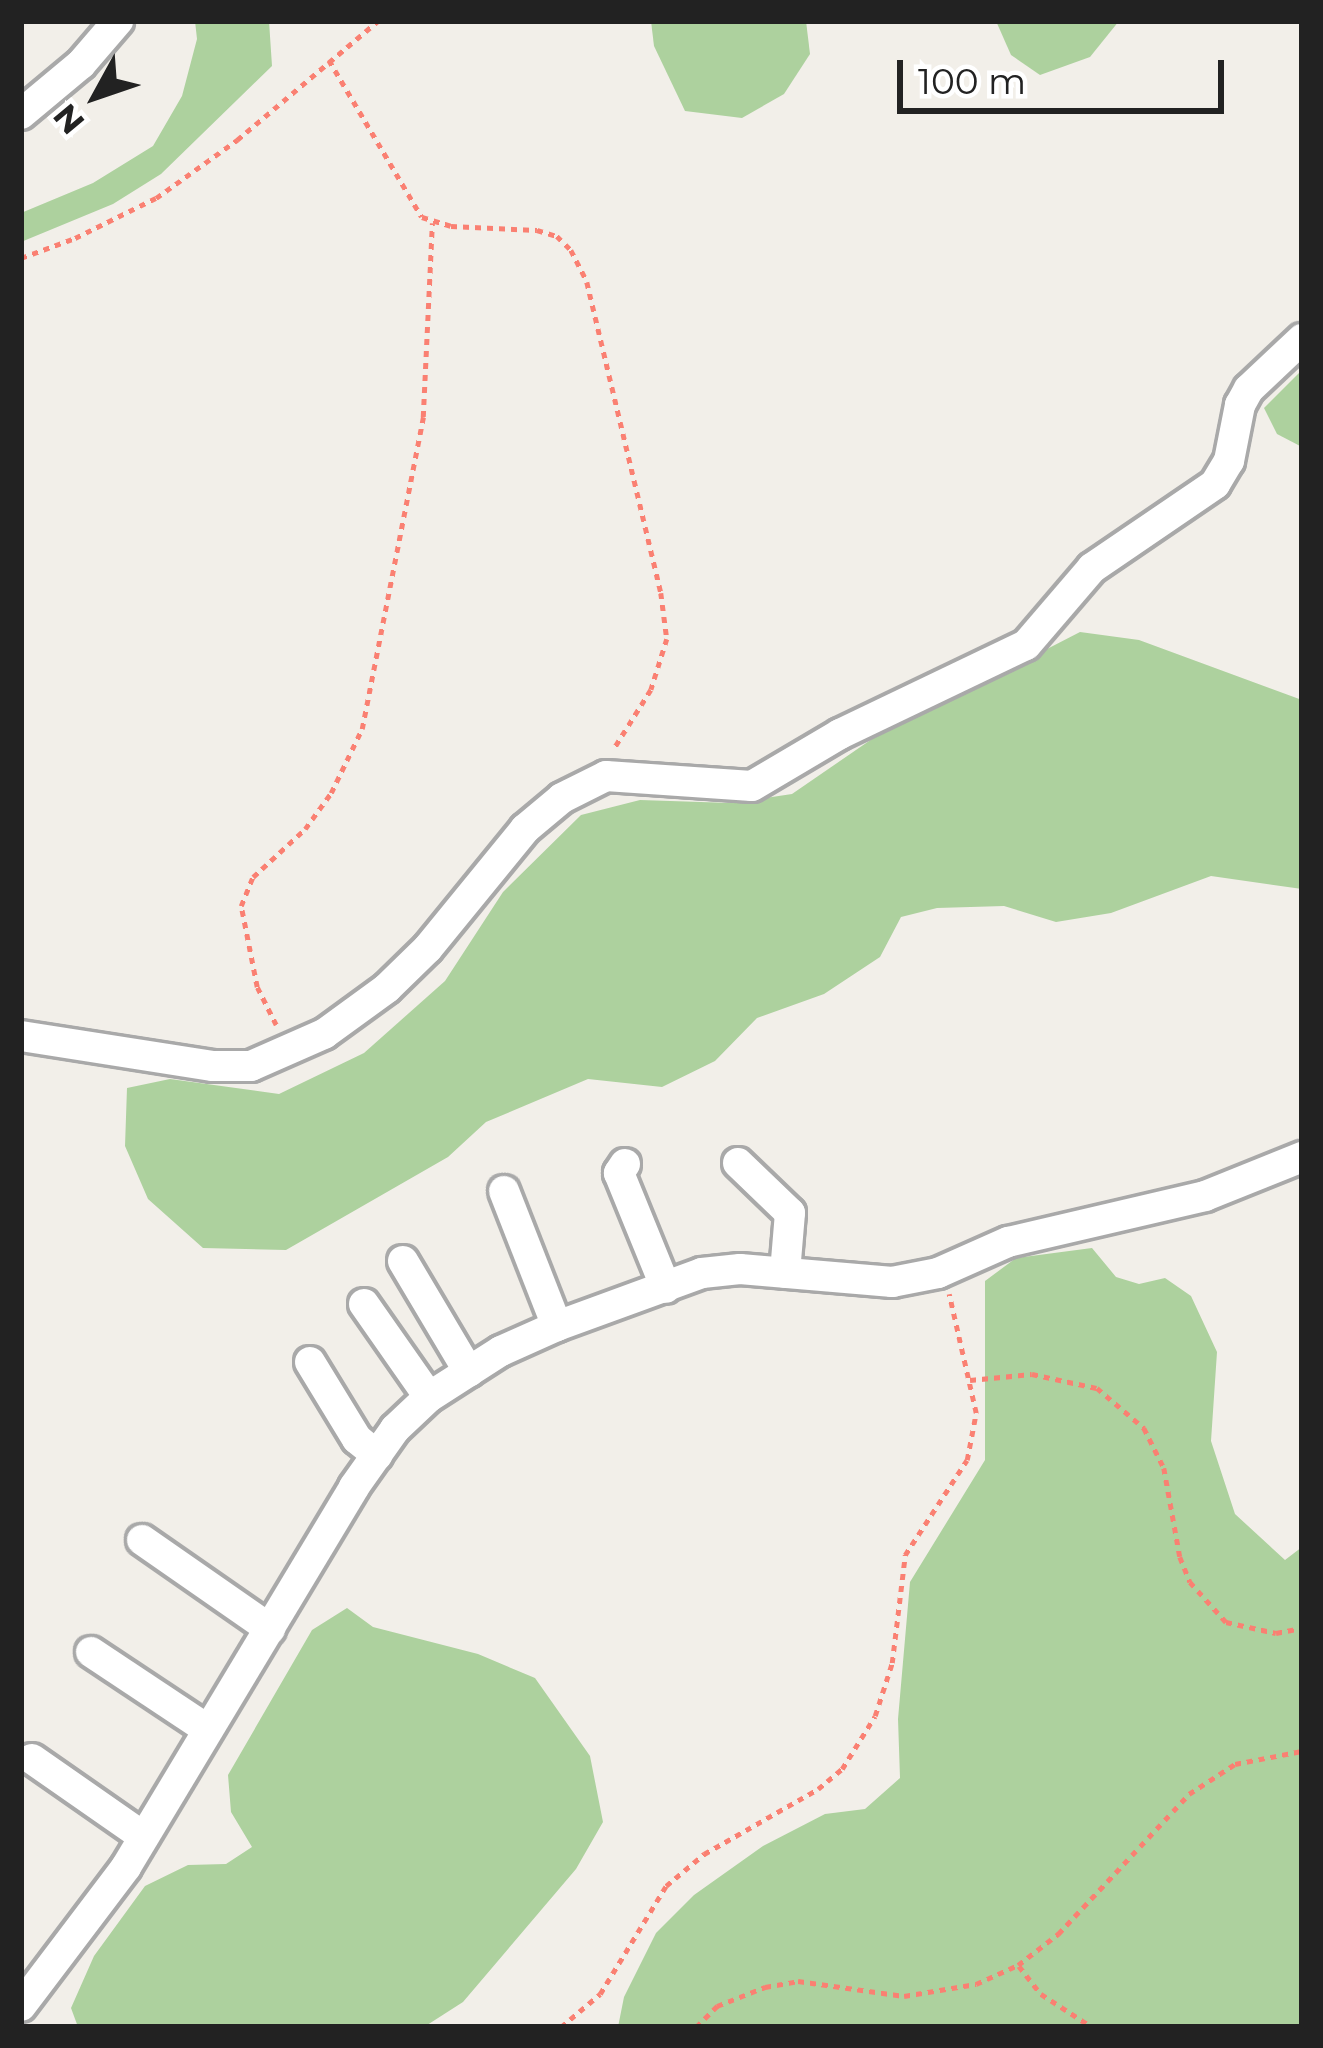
<!DOCTYPE html>
<html>
<head>
<meta charset="utf-8">
<style>
	body { margin:0 }
	#map { position:relative; width:1323px; height:2048px; overflow:hidden; background:#f2efe9; font-family:Montserrat,sans-serif }
	div>[style] { position:absolute }
	.forest>* { inset:0; background:#add19e }
	.path>* { height:4.5px; margin-top:-2.25px; transform-origin:0; background:repeating-linear-gradient(90deg,#fa8072 0 6px,transparent 0 12px) }
	.roads { filter:drop-shadow(3px 0 #a9a9a9) drop-shadow(-3px 0 #a9a9a9) drop-shadow(0 3px #a9a9a9) drop-shadow(0 -3px #a9a9a9) }
	.minor>* { height:30px; margin:-15px; padding:0 15px; transform-origin:15px; border-radius:15px; background:#fff }
	span { translate:-50% -50%; white-space:nowrap; text-align:center; line-height:1.15; -webkit-text-stroke:10px #fff; paint-order:stroke }
	.frame { position:absolute; inset:0; border:24px solid #222; pointer-events:none }
	.north { position:absolute; left:36px; top:36px; width:120px; height:120px; -webkit-text-stroke:9px #fff; paint-order:stroke; rotate:230deg; font-size:33px; font-weight:700; line-height:48px; text-align:center; color:#222 }
	.north::after { content:''; display:block; margin:auto; width:42px; height:54px; background:#222; clip-path:polygon(50% 0,100% 100%,50% 72%,0 100%) }
	.scale { position:absolute; left:897px; top:60px; width:327px; height:54px; box-sizing:border-box; border:6px solid #222; border-top:0; padding-left:15px; font-size:36px; line-height:42px; white-space:nowrap; color:#222; -webkit-text-stroke:9px #fff; paint-order:stroke }
</style>
</head>
<body>
<div id="map">
	<div class="forest">
		<div style="clip-path:polygon(195px 21px,269px 21px,272px 66px,161px 174px,113px 204px,21px 242px,21px 213px,93px 183px,153px 146px,182px 96px,197px 39px)"></div>
		<div style="clip-path:polygon(651px 21px,806px 21px,810px 54px,784px 94px,742px 118px,685px 111px,654px 46px)"></div>
		<div style="clip-path:polygon(996px 21px,1119px 21px,1090px 57px,1040px 75px,1011px 55px)"></div>
		<div style="clip-path:polygon(1302px 370px,1302px 447px,1277px 434px,1264px 408px)"></div>
		<div style="clip-path:polygon(1080px 632px,1139px 640px,1302px 700px,1302px 889px,1211px 876px,1111px 913px,1056px 922px,1004px 906px,937px 908px,901px 917px,880px 957px,824px 994px,757px 1018px,715px 1061px,662px 1087px,588px 1079px,486px 1122px,448px 1157px,286px 1250px,203px 1248px,148px 1199px,125px 1146px,127px 1088px,170px 1079px,279px 1094px,364px 1053px,445px 981px,503px 892px,581px 815px,640px 800px,731px 803px,792px 794px,872px 739px)"></div>
		<div style="clip-path:polygon(1092px 1248px,1116px 1277px,1139px 1284px,1165px 1278px,1191px 1296px,1217px 1352px,1211px 1441px,1235px 1514px,1285px 1560px,1302px 1547px,1302px 2027px,618px 2027px,624px 1997px,656px 1933px,694px 1895px,763px 1846px,825px 1814px,865px 1809px,900px 1778px,898px 1719px,910px 1582px,985px 1460px,985px 1281px,1016px 1258px)"></div>
		<div style="clip-path:polygon(347px 1608px,373px 1627px,478px 1654px,535px 1678px,590px 1756px,603px 1822px,576px 1869px,463px 2002px,424px 2027px,78px 2027px,71px 2008px,94px 1956px,145px 1886px,188px 1865px,226px 1864px,252px 1847px,231px 1812px,228px 1775px,312px 1630px)"></div>
	</div>
	<div class="path">
		<div style="left:329px;top:60px;width:182px;rotate:59.4deg"></div>
		<div style="left:422px;top:217px;width:30px;rotate:17deg"></div>
		<div style="left:451px;top:226px;width:86px;rotate:2.7deg"></div>
		<div style="left:537px;top:230px;width:21px;rotate:17deg"></div>
		<div style="left:557px;top:236px;width:20px;rotate:45deg"></div>
		<div style="left:571px;top:250px;width:36px;rotate:63deg"></div>
		<div style="left:587px;top:282px;width:320px;rotate:76.6deg"></div>
		<div style="left:661px;top:593px;width:46px;rotate:82.6deg"></div>
		<div style="left:667px;top:639px;width:53px;rotate:107.4deg"></div>
		<div style="left:651px;top:690px;width:70px;rotate:122.1deg"></div>
		<div style="left:21px;top:258px;width:58px;rotate:-20.3deg"></div>
		<div style="left:75px;top:238px;width:90px;rotate:-26.3deg"></div>
		<div style="left:156px;top:198px;width:100px;rotate:-35.6deg"></div>
		<div style="left:237px;top:140px;width:185px;rotate:-40.2deg"></div>
		<div style="left:276px;top:1025px;width:42px;rotate:-116.6deg"></div>
		<div style="left:257px;top:987px;width:83px;rotate:-101.2deg"></div>
		<div style="left:241px;top:906px;width:31px;rotate:-68deg"></div>
		<div style="left:253px;top:877px;width:71px;rotate:-42.7deg"></div>
		<div style="left:305px;top:829px;width:44px;rotate:-54.2deg"></div>
		<div style="left:331px;top:793px;width:71px;rotate:-64.2deg"></div>
		<div style="left:362px;top:729px;width:318px;rotate:-78.9deg"></div>
		<div style="left:423px;top:417px;width:194px;rotate:-87.3deg"></div>
		<div style="left:970px;top:1380px;width:62px;rotate:-5.5deg"></div>
		<div style="left:1032px;top:1374px;width:66px;rotate:12.2deg"></div>
		<div style="left:1097px;top:1388px;width:62px;rotate:40.4deg"></div>
		<div style="left:1144px;top:1428px;width:45px;rotate:63.4deg"></div>
		<div style="left:1164px;top:1468px;width:90px;rotate:79.8deg"></div>
		<div style="left:1180px;top:1557px;width:27px;rotate:68deg"></div>
		<div style="left:1190px;top:1582px;width:54px;rotate:48deg"></div>
		<div style="left:1226px;top:1622px;width:51px;rotate:12.4deg"></div>
		<div style="left:1276px;top:1633px;width:26px;rotate:-11deg"></div>
		<div style="left:1019px;top:1966px;width:36px;rotate:52deg"></div>
		<div style="left:1041px;top:1994px;width:61px;rotate:32.9deg"></div>
		<div style="left:561px;top:2027px;width:51px;rotate:-40.2deg"></div>
		<div style="left:600px;top:1994px;width:127px;rotate:-58.6deg"></div>
		<div style="left:666px;top:1886px;width:50px;rotate:-40.1deg"></div>
		<div style="left:704px;top:1854px;width:131px;rotate:-29.7deg"></div>
		<div style="left:818px;top:1789px;width:31px;rotate:-40deg"></div>
		<div style="left:842px;top:1769px;width:62px;rotate:-58.1deg"></div>
		<div style="left:875px;top:1716px;width:56px;rotate:-72.2deg"></div>
		<div style="left:892px;top:1663px;width:109px;rotate:-83.1deg"></div>
		<div style="left:905px;top:1555px;width:113px;rotate:-56.9deg"></div>
		<div style="left:967px;top:1460px;width:48px;rotate:-79.2deg"></div>
		<div style="left:976px;top:1413px;width:122px;rotate:-102.8deg"></div>
		<div style="left:696px;top:2027px;width:30px;rotate:-45deg"></div>
		<div style="left:717px;top:2006px;width:52px;rotate:-21.6deg"></div>
		<div style="left:765px;top:1987px;width:34px;rotate:-10deg"></div>
		<div style="left:798px;top:1981px;width:107px;rotate:8.1deg"></div>
		<div style="left:904px;top:1996px;width:73px;rotate:-9.5deg"></div>
		<div style="left:976px;top:1984px;width:46px;rotate:-24.3deg"></div>
		<div style="left:1018px;top:1965px;width:51px;rotate:-37.8deg"></div>
		<div style="left:1058px;top:1934px;width:192px;rotate:-46.9deg"></div>
		<div style="left:1189px;top:1794px;width:55px;rotate:-33.1deg"></div>
		<div style="left:1235px;top:1764px;width:68px;rotate:-11deg"></div>
	</div>
	<div class="roads">
		<div class="minor">
			<div style="left:21px;top:114px;width:78px;rotate:-39.8deg"></div>
			<div style="left:81px;top:64px;width:57px;rotate:-49.3deg"></div>
			<div style="left:21px;top:1036px;width:193px;rotate:8.9deg"></div>
			<div style="left:212px;top:1066px;width:39px"></div>
			<div style="left:251px;top:1066px;width:80px;rotate:-23.7deg"></div>
			<div style="left:324px;top:1034px;width:78px;rotate:-36.1deg"></div>
			<div style="left:387px;top:988px;width:57px;rotate:-44.3deg"></div>
			<div style="left:428px;top:948px;width:154px;rotate:-50.8deg"></div>
			<div style="left:525px;top:829px;width:48px;rotate:-40deg"></div>
			<div style="left:562px;top:798px;width:49px;rotate:-26.6deg"></div>
			<div style="left:606px;top:776px;width:146px;rotate:3.9deg"></div>
			<div style="left:752px;top:786px;width:102px;rotate:-30.6deg"></div>
			<div style="left:840px;top:734px;width:206px;rotate:-25.6deg"></div>
			<div style="left:1026px;top:645px;width:101px;rotate:-49.4deg"></div>
			<div style="left:1092px;top:568px;width:149px;rotate:-34.3deg"></div>
			<div style="left:1215px;top:484px;width:27px;rotate:-59deg"></div>
			<div style="left:1229px;top:461px;width:57px;rotate:-78.9deg"></div>
			<div style="left:1240px;top:405px;width:18px;rotate:-61deg"></div>
			<div style="left:1249px;top:389px;width:73px;rotate:-43.3deg"></div>
			<div style="left:738px;top:1163px;width:72px;rotate:43.9deg"></div>
			<div style="left:790px;top:1213px;width:60px;rotate:94.8deg"></div>
			<div style="left:625px;top:1164px;width:11px;rotate:124deg"></div>
			<div style="left:619px;top:1173px;width:124px;rotate:67.8deg"></div>
			<div style="left:504px;top:1191px;width:145px;rotate:68.6deg"></div>
			<div style="left:403px;top:1261px;width:129px;rotate:59.3deg"></div>
			<div style="left:364px;top:1304px;width:113px;rotate:55deg"></div>
			<div style="left:310px;top:1362px;width:90px;rotate:58.6deg"></div>
			<div style="left:357px;top:1439px;width:26px;rotate:39deg"></div>
			<div style="left:142px;top:1540px;width:156px;rotate:34.8deg"></div>
			<div style="left:91px;top:1652px;width:139px;rotate:33.6deg"></div>
			<div style="left:32px;top:1759px;width:136px;rotate:34.9deg"></div>
			<div style="left:21px;top:2006px;width:174px;rotate:-52.9deg"></div>
			<div style="left:126px;top:1867px;width:443px;rotate:-59deg"></div>
			<div style="left:354px;top:1487px;width:71px;rotate:-54.7deg"></div>
			<div style="left:395px;top:1429px;width:47px;rotate:-43.3deg"></div>
			<div style="left:429px;top:1397px;width:85px;rotate:-32.6deg"></div>
			<div style="left:501px;top:1351px;width:61px;rotate:-24.1deg"></div>
			<div style="left:557px;top:1326px;width:154px;rotate:-20.1deg"></div>
			<div style="left:702px;top:1273px;width:38px;rotate:-6deg"></div>
			<div style="left:740px;top:1269px;width:153px;rotate:4.9deg"></div>
			<div style="left:892px;top:1282px;width:47px;rotate:-11.1deg"></div>
			<div style="left:938px;top:1273px;width:77px;rotate:-23.9deg"></div>
			<div style="left:1008px;top:1242px;width:202px;rotate:-13.1deg"></div>
			<div style="left:1205px;top:1196px;width:105px;rotate:-21.9deg"></div>
		</div>
	</div>
	<div class="frame"></div>
	<div class="north">N</div>
	<div class="scale">100 m</div>
</div>
</body>
</html>
